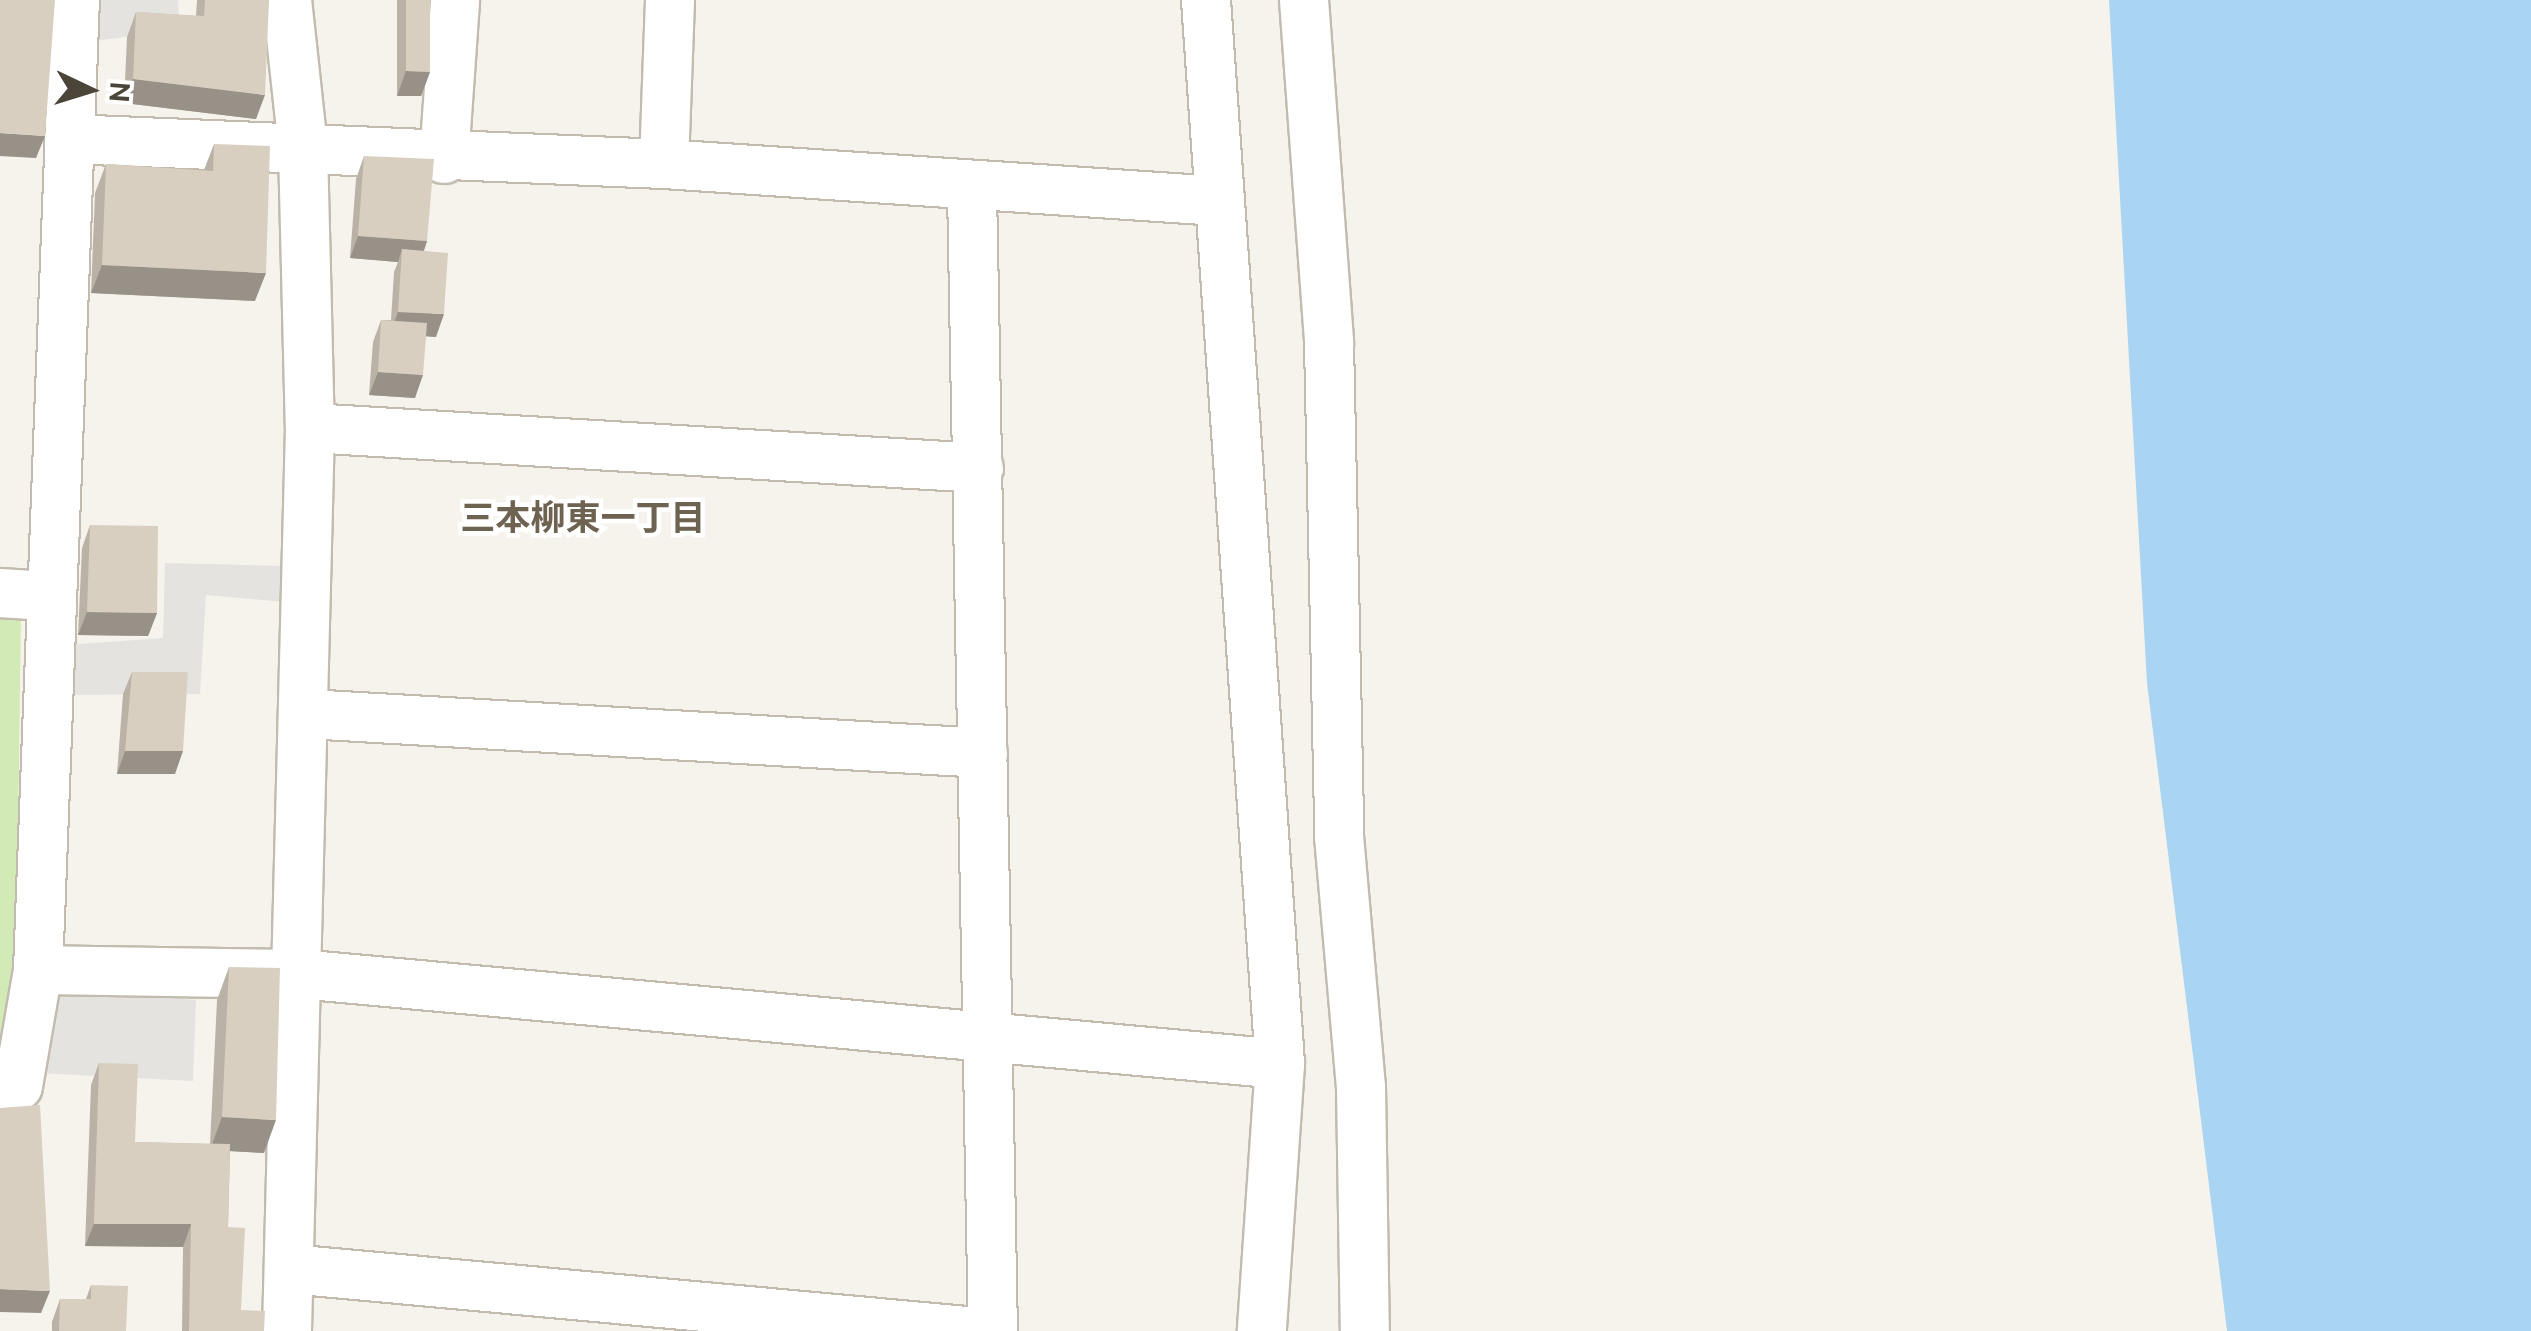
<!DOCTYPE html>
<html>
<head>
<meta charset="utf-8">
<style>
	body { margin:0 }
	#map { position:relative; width:2531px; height:1331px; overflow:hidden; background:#f6f3ec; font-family:Ubuntu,"Noto Sans JP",sans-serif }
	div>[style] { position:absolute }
	.green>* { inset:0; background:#d2eab5 }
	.parking>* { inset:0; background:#e5e3e0 }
	.water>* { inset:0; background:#a9d4f2 }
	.roads { filter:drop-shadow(2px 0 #c2bbae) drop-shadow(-2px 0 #c2bbae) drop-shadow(0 2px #c2bbae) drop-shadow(0 -2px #c2bbae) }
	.minor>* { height:48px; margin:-24px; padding:0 24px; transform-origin:24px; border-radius:24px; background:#fff }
	.wall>* { inset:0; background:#bab2a6 }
	.shaded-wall>* { inset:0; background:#979187 }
	.building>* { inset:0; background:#d8cfc1 }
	span { translate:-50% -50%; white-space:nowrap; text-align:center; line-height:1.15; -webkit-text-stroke:9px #fff; paint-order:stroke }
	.neighbourhood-label { font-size:35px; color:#6e6250; font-weight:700 }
	.north { position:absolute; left:40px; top:40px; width:100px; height:100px; -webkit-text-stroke:8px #fff; paint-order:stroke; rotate:94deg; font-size:28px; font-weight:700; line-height:40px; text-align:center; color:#4b4439 }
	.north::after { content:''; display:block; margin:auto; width:35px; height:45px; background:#4b4439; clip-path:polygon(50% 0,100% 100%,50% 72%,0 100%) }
</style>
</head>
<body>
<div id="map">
	<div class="green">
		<div style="clip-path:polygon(0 615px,21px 617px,16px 972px,0 1050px)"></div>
	</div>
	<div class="parking">
		<div style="clip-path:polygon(90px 0,178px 0,180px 29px,89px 42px)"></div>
		<div style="clip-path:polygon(165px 563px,283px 566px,284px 602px,206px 595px,200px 694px,67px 695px,65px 645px,163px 638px)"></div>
		<div style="clip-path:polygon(51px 987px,196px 1000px,193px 1081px,38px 1073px)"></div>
	</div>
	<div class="water">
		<div style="clip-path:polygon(2109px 0,2531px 0,2531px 1331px,2227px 1331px,2147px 683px)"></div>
	</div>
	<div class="roads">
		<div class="minor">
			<div style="left:287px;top:0;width:149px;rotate:83.8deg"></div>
			<div style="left:303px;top:148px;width:280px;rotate:88.6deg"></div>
			<div style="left:310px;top:428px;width:903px;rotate:91.46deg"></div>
			<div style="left:1206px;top:0;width:1067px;rotate:86.02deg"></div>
			<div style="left:1280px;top:1064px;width:268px;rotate:93.9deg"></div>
			<div style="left:1304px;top:0;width:343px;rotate:85.8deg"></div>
			<div style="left:1329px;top:342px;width:494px;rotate:88.8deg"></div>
			<div style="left:1339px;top:836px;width:252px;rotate:85deg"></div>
			<div style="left:1361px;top:1087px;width:244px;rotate:89.1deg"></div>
			<div style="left:69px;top:139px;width:596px;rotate:2.41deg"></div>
			<div style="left:664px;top:164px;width:555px;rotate:3.82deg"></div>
			<div style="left:444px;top:159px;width:159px;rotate:-86deg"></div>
			<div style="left:664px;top:164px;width:164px;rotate:-87.9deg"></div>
			<div style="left:972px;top:189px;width:1142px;rotate:88.95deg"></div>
			<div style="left:310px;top:428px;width:670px;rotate:3.42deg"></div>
			<div style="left:0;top:593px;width:46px;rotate:3.7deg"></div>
			<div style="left:307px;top:714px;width:677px;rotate:3.3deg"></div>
			<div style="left:38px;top:970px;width:261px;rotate:0.9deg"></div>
			<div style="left:299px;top:974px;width:985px;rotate:5.24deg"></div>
			<div style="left:0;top:1088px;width:18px;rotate:-6deg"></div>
			<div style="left:18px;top:1086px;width:118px;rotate:-80.2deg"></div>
			<div style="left:38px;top:970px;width:971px;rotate:-87.82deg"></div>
			<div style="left:290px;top:1269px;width:679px;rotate:5.24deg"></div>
		</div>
	</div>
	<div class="wall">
		<div style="clip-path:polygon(197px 0,269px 0,256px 119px,124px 103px,127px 37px,136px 12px,196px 16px)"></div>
		<div style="clip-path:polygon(397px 0,430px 0,430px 72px,421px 96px,397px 96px)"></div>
		<div style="clip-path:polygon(214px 144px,255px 301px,91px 293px,95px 193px,106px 164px,204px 170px)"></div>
		<div style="clip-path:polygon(364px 156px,427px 241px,424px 251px,436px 337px,426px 336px,415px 398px,369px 395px,373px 342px,381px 320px,391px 320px,394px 272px,398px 262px,350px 258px,356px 179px)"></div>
		<div style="clip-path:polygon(90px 525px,157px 613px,148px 636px,78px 635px,82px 548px)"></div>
		<div style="clip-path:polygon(132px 672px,175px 774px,117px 774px,123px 694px)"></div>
		<div style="clip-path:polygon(229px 967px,264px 1153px,230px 1151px,228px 1227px,241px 1310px,264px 1331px,182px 1331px,183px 1247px,85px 1246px,91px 1085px,99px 1063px,135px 1142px,210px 1144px,217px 1000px)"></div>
		<div style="clip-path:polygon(91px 1285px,126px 1331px,52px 1331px,52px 1322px,60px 1299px,86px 1299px)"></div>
	</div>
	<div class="shaded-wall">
		<div style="clip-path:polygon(406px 71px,430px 72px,421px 96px,397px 96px)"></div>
		<div style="clip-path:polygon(133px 79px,265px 95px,256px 119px,124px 103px)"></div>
		<div style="clip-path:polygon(0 133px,45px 136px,36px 158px,0 156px)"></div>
		<div style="clip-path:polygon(358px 236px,427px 241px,419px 264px,402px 249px,398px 262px,350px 258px)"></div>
		<div style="clip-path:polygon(102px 265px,266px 273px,255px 301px,91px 293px)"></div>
		<div style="clip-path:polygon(398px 312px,444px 314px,436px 337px,390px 334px)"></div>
		<div style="clip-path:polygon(378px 372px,423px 375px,415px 398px,369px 395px)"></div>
		<div style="clip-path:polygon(87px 612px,157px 613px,148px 636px,78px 635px)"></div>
		<div style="clip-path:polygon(125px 751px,183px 751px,175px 774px,117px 774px)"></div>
		<div style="clip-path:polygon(222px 1117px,276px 1120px,264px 1153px,210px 1150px)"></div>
		<div style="clip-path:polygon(94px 1224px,191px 1224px,183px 1247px,85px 1246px)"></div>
		<div style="clip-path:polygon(0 1289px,50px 1291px,41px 1313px,0 1312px)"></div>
	</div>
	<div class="building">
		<div style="clip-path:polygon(0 0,55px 0,45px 136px,0 133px)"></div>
		<div style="clip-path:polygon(205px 0,269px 0,265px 95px,133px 79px,136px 12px,204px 16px)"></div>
		<div style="clip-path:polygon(406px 0,430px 0,430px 72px,406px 71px)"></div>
		<div style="clip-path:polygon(214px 144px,270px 146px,266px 273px,102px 265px,106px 164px,213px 171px)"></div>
		<div style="clip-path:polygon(364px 156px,434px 159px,427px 241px,358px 236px)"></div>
		<div style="clip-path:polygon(402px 249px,448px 253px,444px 314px,398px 312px)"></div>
		<div style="clip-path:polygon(381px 320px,427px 323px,423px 375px,378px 372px)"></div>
		<div style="clip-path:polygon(90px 525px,158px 526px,157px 613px,87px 612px)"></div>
		<div style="clip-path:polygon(132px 672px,188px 672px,183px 751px,125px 751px)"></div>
		<div style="clip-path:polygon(229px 967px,280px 968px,276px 1120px,222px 1117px)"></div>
		<div style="clip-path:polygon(99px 1063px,138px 1064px,135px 1142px,230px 1144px,228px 1227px,245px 1228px,241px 1310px,265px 1311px,264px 1331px,189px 1331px,191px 1224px,94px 1224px)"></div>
		<div style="clip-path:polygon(40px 1105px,50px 1291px,0 1289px,0 1108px)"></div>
		<div style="clip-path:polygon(91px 1285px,128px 1286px,126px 1331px,59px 1331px,60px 1299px,91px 1299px)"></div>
	</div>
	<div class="neighbourhood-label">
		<span style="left:583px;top:517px">三本柳東一丁目</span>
	</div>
	<div class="north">N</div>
</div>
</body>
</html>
